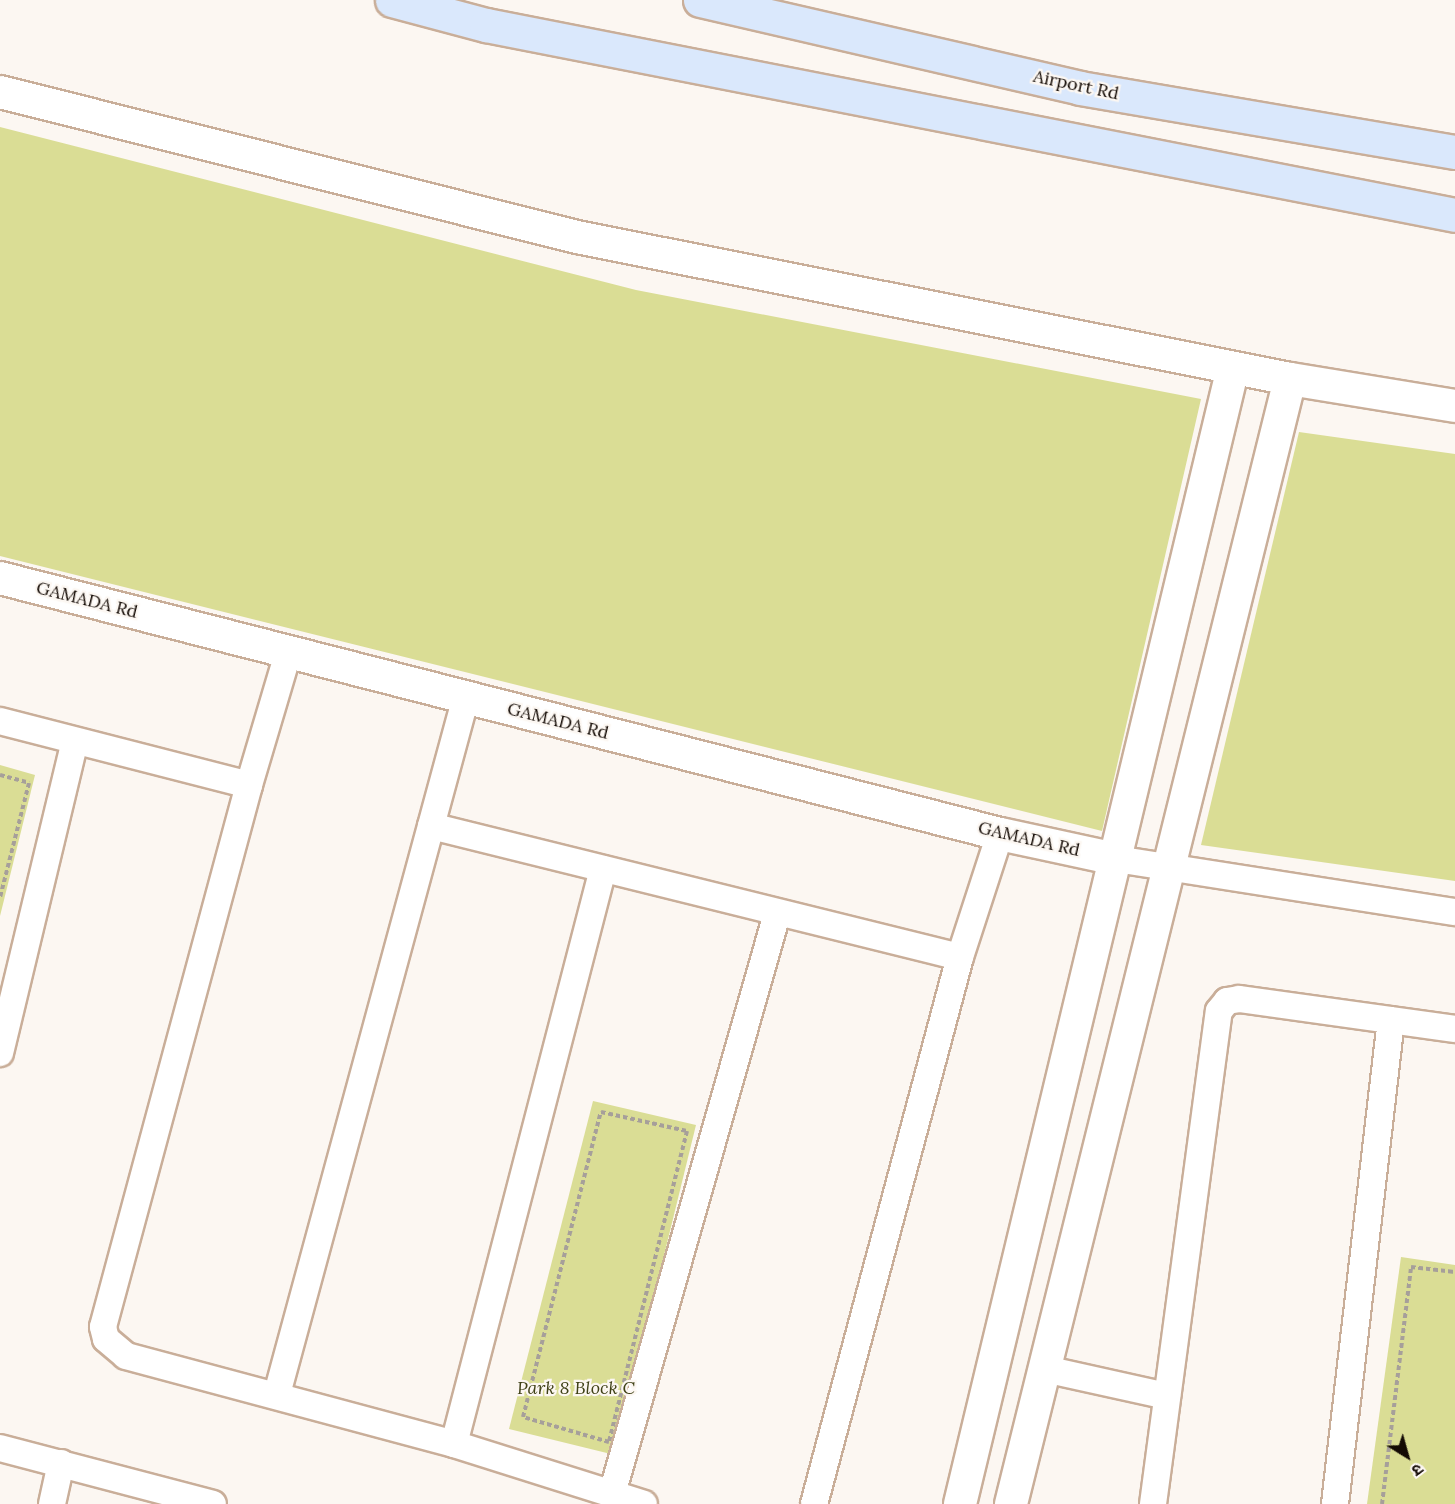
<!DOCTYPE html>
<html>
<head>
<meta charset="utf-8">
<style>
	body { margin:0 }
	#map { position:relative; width:1455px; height:1504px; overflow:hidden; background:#fcf7f2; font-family:Lora,"Noto Sans Devanagari",serif }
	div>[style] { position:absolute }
	.green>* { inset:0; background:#dadd95 }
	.path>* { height:4px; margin-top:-2px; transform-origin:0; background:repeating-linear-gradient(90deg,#a69f9a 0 4.5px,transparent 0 7.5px) }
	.roads { filter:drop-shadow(2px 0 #c9ae99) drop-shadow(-2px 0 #c9ae99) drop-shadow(0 2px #c9ae99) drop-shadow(0 -2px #c9ae99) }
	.minor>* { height:26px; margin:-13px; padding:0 13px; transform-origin:13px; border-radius:13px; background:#fff }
	.tertiary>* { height:32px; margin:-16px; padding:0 16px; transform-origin:16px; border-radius:16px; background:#fff }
	.primary>* { height:33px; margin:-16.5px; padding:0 16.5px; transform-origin:16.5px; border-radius:16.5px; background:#dae8fc }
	span { translate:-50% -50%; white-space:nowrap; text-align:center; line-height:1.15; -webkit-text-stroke:4.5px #fcf7f2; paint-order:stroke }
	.street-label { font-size:18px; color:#130a04 }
	.park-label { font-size:18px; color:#3f4116; font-style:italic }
	.north { position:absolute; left:1377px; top:1426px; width:60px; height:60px; -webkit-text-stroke:4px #fcf7f2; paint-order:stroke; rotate:143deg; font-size:16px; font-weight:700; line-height:24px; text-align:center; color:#130a04 }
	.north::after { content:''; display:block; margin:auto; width:21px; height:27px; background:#130a04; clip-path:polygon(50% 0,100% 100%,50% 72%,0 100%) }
</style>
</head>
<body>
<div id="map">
	<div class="green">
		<div style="clip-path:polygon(0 127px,636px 290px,1201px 399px,1102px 831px,0 556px)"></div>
		<div style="clip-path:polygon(1299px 432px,1455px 454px,1455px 881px,1201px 845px)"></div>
		<div style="clip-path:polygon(0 765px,35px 775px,0 916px)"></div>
		<div style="clip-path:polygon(593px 1101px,696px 1125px,615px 1455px,509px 1429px)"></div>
		<div style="clip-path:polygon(1401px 1257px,1455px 1265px,1455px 1504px,1367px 1504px)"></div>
	</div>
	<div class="path">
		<div style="left:0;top:775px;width:30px;rotate:15deg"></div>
		<div style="left:29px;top:783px;width:119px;rotate:104.2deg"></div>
		<div style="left:601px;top:1112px;width:88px;rotate:12.5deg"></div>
		<div style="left:687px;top:1131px;width:321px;rotate:104.1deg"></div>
		<div style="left:609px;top:1442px;width:90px;rotate:-163.8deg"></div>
		<div style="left:523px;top:1417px;width:315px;rotate:-75.7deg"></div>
		<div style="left:1382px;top:1504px;width:239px;rotate:-83deg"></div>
		<div style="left:1411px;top:1267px;width:44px;rotate:6.5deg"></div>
	</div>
	<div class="roads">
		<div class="minor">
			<div style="left:289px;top:650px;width:141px;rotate:106.5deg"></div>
			<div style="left:249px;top:785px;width:561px;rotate:105.08deg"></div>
			<div style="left:103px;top:1327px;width:12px;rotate:76deg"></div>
			<div style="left:106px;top:1339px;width:26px;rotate:40deg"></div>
			<div style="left:126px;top:1356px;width:340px;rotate:15deg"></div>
			<div style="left:0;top:721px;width:257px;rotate:14.4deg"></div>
			<div style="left:431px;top:826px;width:545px;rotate:13.91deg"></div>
			<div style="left:960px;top:957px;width:129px;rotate:-72deg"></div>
			<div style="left:1116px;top:859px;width:343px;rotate:8.9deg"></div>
			<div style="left:603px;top:869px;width:594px;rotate:104.53deg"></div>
			<div style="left:454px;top:1444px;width:199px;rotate:17.5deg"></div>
			<div style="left:0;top:1053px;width:321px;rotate:-76.5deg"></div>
			<div style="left:1045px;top:1369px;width:125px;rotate:12.5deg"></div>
			<div style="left:277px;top:1394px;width:722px;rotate:-74.83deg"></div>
			<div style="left:0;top:1448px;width:220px;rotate:14.7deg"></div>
			<div style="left:612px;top:1494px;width:603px;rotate:-74.12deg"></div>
			<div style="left:52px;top:1504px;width:42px;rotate:-77.6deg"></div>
			<div style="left:814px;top:1504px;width:566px;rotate:-75.06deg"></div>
			<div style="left:1153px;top:1504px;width:497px;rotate:-82.4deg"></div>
			<div style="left:1219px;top:1011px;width:13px;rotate:-51deg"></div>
			<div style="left:1227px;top:1001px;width:12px;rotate:-9deg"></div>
			<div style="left:1239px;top:999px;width:218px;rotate:7.9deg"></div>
			<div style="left:1335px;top:1504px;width:487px;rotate:-83.4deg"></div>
		</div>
		<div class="tertiary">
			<div style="left:0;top:92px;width:595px;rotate:14.11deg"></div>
			<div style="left:577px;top:237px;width:727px;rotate:11.26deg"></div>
			<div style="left:1290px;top:379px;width:167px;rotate:9.3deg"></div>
			<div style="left:0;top:578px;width:1032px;rotate:14.36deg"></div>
			<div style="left:1000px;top:834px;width:119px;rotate:12.2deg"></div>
			<div style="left:960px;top:1504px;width:1168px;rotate:-76.49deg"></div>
			<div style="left:1011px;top:1504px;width:1159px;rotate:-76.07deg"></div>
		</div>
		<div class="primary">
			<div style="left:392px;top:0;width:97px;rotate:14.9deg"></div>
			<div style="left:486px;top:25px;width:987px;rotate:11.09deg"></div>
			<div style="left:700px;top:0;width:390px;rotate:13deg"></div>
			<div style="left:1080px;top:88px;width:380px;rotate:9.7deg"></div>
		</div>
	</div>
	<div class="street-label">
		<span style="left:1076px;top:85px;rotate:12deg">Airport Rd</span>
		<span style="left:87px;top:600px;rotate:14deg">GAMADA Rd</span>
		<span style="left:558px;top:721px;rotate:14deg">GAMADA Rd</span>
		<span style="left:1029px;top:839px;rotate:13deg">GAMADA Rd</span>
	</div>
	<div class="park-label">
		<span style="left:576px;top:1388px">Park 8 Block C</span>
	</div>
	<div class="north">उ</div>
</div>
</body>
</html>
